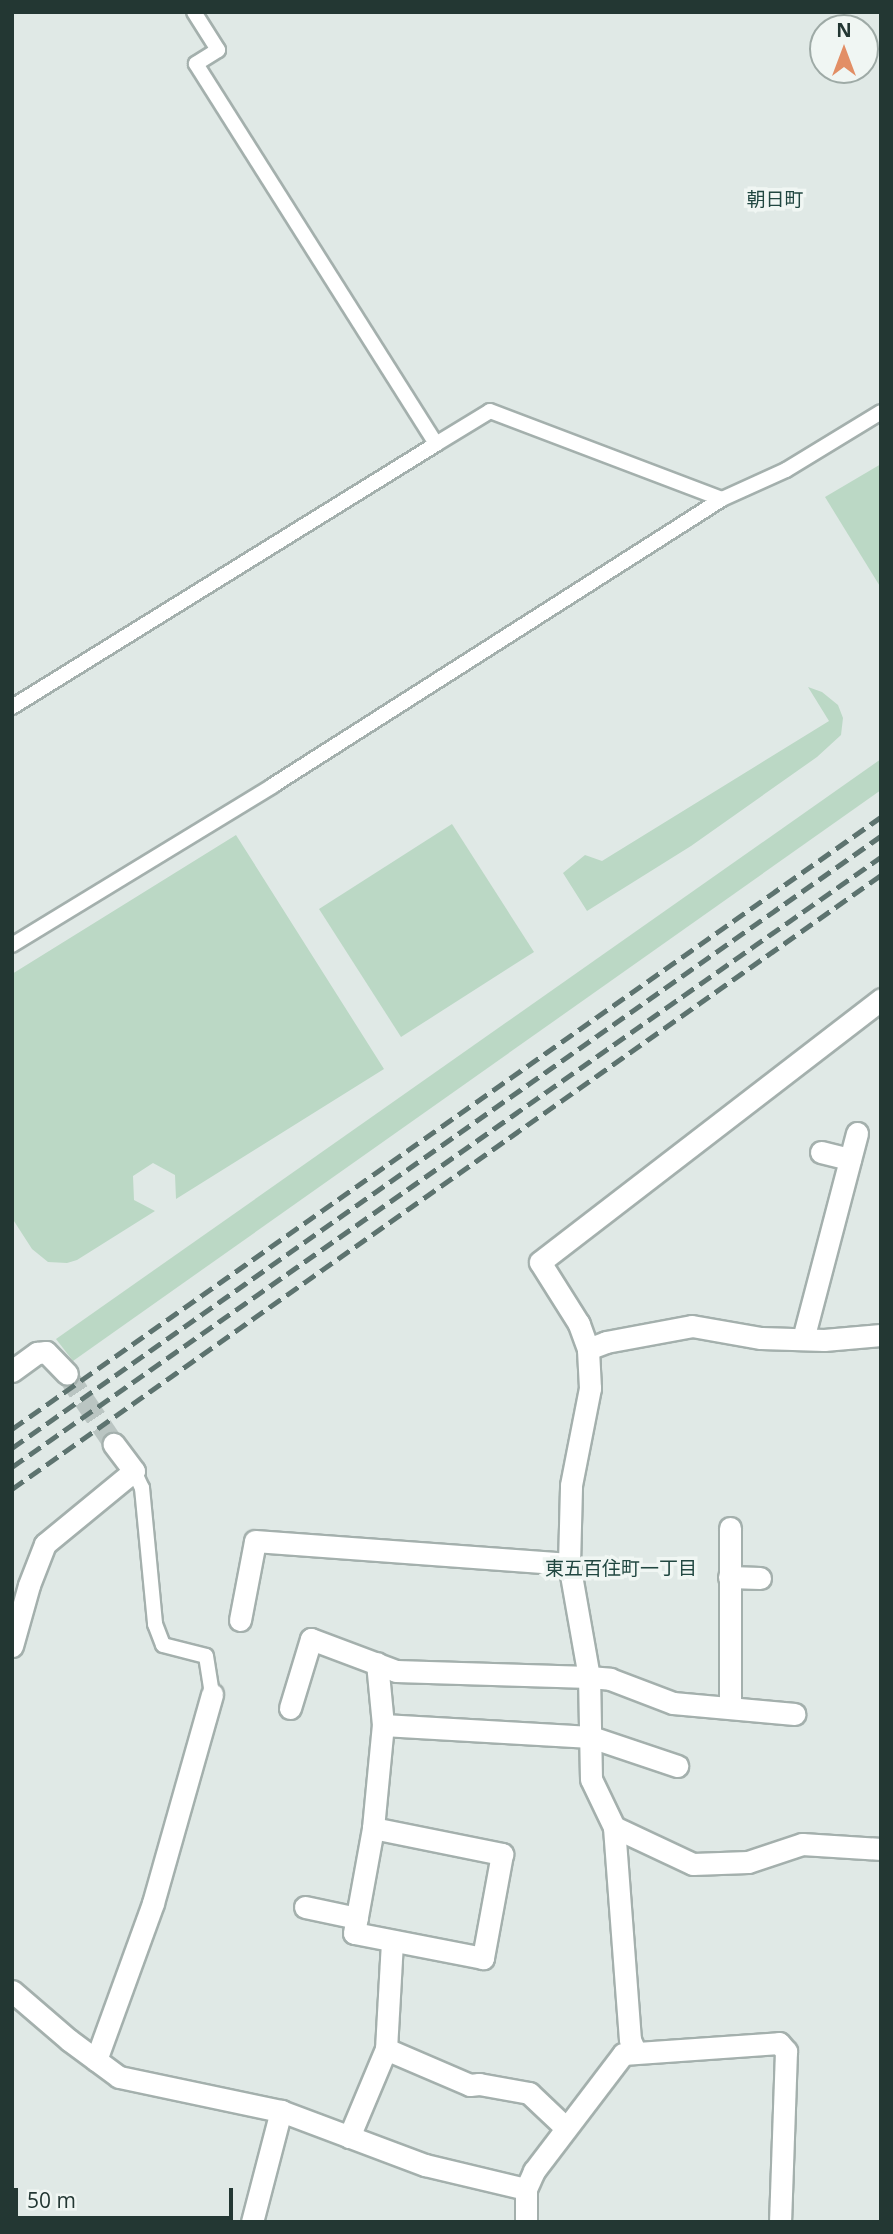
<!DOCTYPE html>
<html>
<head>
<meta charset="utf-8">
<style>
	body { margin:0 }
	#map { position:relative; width:893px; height:2234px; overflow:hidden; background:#e0e9e6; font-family:"Open Sans","Noto Sans JP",sans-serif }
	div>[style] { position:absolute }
	.green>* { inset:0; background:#bbd8c5 }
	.minor-tunnel>* { height:21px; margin-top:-10.5px; transform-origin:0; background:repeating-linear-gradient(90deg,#bac5c2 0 21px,transparent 0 31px) }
	.roads { filter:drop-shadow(2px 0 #a4b0ad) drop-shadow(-2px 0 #a4b0ad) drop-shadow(0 2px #a4b0ad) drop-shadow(0 -2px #a4b0ad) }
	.service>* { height:14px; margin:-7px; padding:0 7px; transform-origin:7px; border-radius:7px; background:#fff }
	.minor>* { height:21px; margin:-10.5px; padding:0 10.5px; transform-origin:10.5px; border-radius:10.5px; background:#fff }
	.rail>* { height:5px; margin-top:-2.5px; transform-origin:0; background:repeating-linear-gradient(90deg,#5d736f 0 14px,transparent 0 21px) }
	span { translate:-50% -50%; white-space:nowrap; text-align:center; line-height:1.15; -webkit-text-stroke:7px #f0f6f3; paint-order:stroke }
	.neighbourhood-label { font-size:19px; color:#214741 }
	.frame { position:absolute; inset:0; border:14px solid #233733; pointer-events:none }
	.north { position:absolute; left:809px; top:14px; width:70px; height:70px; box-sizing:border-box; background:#f0f6f3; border:2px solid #9eaaa6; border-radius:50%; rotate:0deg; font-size:19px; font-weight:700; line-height:28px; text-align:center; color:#233733 }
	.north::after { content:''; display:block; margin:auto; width:24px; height:32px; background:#e28e65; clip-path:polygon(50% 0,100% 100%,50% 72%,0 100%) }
	.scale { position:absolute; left:14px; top:2188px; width:219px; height:32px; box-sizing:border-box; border:4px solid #233733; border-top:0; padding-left:9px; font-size:21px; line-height:24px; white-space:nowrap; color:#233733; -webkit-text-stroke:5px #f0f6f3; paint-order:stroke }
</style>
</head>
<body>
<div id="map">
	<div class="green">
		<div style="clip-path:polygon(881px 464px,881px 588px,825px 497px)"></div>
		<div style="clip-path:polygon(808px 687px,822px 692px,838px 705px,843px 718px,841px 735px,817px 757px,691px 846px,587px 911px,563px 873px,585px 855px,602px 861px,829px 721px)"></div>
		<div style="clip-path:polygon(881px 759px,881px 790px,73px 1361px,56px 1339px)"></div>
		<div style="clip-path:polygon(452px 824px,534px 952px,401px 1037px,319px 909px)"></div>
		<div style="clip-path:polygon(236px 835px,384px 1069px,176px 1199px,175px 1175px,153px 1163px,133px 1176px,134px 1200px,155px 1211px,77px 1260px,67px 1263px,48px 1262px,32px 1249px,12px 1218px,12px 974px)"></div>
	</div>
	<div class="minor-tunnel">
		<div style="left:67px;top:1374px;width:84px;rotate:56.1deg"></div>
	</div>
	<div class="roads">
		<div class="service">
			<div style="left:194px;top:12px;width:45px;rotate:57.7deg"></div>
			<div style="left:218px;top:50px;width:26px;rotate:148deg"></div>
			<div style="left:196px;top:64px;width:449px;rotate:57.7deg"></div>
			<div style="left:436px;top:444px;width:63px;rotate:-31.4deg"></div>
			<div style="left:490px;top:411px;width:248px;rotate:20.8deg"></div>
			<div style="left:12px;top:707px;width:499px;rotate:-31.8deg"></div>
			<div style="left:12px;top:945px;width:305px;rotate:-31.4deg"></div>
			<div style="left:272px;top:786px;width:534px;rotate:-32.53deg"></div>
			<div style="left:722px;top:499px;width:70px;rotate:-24.4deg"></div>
			<div style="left:786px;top:470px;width:111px;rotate:-31.4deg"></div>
			<div style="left:134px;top:1471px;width:19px;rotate:65deg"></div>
			<div style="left:142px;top:1488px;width:137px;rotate:84.5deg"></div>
			<div style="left:155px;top:1624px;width:22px;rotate:69deg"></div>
			<div style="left:163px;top:1645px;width:44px;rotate:14.3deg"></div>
			<div style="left:206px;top:1656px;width:38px;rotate:81deg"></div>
		</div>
		<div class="minor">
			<div style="left:821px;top:1152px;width:30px;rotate:14deg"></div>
			<div style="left:803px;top:1339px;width:213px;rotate:-75.3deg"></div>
			<div style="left:588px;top:1349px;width:27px;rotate:-110deg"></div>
			<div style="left:579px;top:1324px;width:73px;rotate:-122.2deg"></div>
			<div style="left:540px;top:1262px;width:431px;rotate:-37.6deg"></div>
			<div style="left:12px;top:1371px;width:31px;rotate:-36deg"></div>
			<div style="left:37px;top:1353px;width:9px;rotate:-6deg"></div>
			<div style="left:46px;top:1352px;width:30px;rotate:46deg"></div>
			<div style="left:729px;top:1577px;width:31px;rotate:2deg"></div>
			<div style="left:240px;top:1620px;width:80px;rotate:-79.2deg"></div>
			<div style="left:255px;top:1541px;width:315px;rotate:4.2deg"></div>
			<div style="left:12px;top:1646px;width:63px;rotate:-74.4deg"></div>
			<div style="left:29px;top:1585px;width:44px;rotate:-68.7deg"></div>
			<div style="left:45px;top:1544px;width:115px;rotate:-39.4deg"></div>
			<div style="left:134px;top:1471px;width:34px;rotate:-127deg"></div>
			<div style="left:730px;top:1706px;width:178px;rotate:-90deg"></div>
			<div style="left:290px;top:1708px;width:72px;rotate:-73.1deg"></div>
			<div style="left:311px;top:1639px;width:91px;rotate:20.6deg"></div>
			<div style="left:396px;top:1671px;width:193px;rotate:1.8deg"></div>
			<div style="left:589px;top:1677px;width:21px;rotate:5deg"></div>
			<div style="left:610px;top:1679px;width:67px;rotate:20.9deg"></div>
			<div style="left:673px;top:1703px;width:122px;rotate:5.2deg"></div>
			<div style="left:383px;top:1725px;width:208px;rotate:3.3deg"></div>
			<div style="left:591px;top:1737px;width:91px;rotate:18.6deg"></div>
			<div style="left:614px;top:1827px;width:87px;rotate:25.1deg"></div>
			<div style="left:693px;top:1864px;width:55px;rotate:-2.1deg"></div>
			<div style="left:748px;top:1862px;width:57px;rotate:-18.4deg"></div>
			<div style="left:802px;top:1844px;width:79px;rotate:3.6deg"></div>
			<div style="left:373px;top:1828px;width:132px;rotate:11.4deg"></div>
			<div style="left:502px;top:1854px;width:106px;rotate:100.4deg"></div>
			<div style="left:483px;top:1958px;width:131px;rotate:-169deg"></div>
			<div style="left:354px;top:1933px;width:107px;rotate:-79.7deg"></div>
			<div style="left:373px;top:1828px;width:103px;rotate:-84.5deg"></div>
			<div style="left:383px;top:1725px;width:62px;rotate:-95.5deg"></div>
			<div style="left:305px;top:1907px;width:53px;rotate:11.9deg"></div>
			<div style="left:12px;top:1991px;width:75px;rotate:40.7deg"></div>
			<div style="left:69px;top:2040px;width:62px;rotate:36.5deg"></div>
			<div style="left:119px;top:2077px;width:166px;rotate:11.9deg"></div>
			<div style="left:281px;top:2111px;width:154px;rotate:20.6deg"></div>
			<div style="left:425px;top:2165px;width:104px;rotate:13.4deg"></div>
			<div style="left:386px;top:2049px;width:91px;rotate:23.2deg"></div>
			<div style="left:470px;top:2085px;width:9px;rotate:-6deg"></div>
			<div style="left:479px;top:2084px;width:51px;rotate:10.2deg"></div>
			<div style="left:529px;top:2093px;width:50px;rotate:43.4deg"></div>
			<div style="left:635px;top:2051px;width:12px;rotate:-114deg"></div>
			<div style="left:630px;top:2040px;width:214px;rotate:-94.3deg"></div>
			<div style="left:614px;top:1827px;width:53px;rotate:-115.6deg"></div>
			<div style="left:591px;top:1779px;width:102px;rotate:-91.1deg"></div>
			<div style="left:589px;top:1677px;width:115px;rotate:-100deg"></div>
			<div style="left:569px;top:1564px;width:79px;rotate:-88.5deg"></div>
			<div style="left:571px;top:1485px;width:99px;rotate:-78.9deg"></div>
			<div style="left:590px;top:1388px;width:39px;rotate:-93deg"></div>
			<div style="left:588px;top:1349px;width:19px;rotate:-21deg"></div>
			<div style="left:606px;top:1342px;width:87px;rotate:-10.5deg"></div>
			<div style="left:692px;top:1326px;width:70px;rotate:9.9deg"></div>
			<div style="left:761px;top:1338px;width:63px;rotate:1.8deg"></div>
			<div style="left:824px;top:1340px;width:57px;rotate:-5deg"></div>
			<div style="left:96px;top:2060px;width:167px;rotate:-70deg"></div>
			<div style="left:153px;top:1903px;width:217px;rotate:-74.2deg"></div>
			<div style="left:349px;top:2137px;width:95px;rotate:-67.2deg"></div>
			<div style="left:386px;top:2049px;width:108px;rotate:-86.8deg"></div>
			<div style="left:252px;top:2222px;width:115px;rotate:-75.4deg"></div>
			<div style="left:526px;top:2222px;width:33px;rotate:-90deg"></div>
			<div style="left:526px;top:2189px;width:20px;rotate:-66deg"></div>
			<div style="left:534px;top:2171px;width:147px;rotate:-52.7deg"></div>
			<div style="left:623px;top:2054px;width:156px;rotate:-4deg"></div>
			<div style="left:779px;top:2043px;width:11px;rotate:49deg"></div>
			<div style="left:786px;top:2051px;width:171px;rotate:92deg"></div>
		</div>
	</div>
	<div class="rail">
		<div style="left:12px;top:1429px;width:1063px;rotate:-35.16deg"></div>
		<div style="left:12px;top:1448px;width:1063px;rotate:-35.16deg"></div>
		<div style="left:12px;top:1467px;width:1062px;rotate:-35.07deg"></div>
		<div style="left:12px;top:1489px;width:1064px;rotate:-35.24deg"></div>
	</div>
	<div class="neighbourhood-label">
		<span style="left:775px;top:200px">朝日町</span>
		<span style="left:621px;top:1569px">東五百住町一丁目</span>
	</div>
	<div class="frame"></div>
	<div class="north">N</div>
	<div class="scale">50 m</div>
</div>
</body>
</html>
